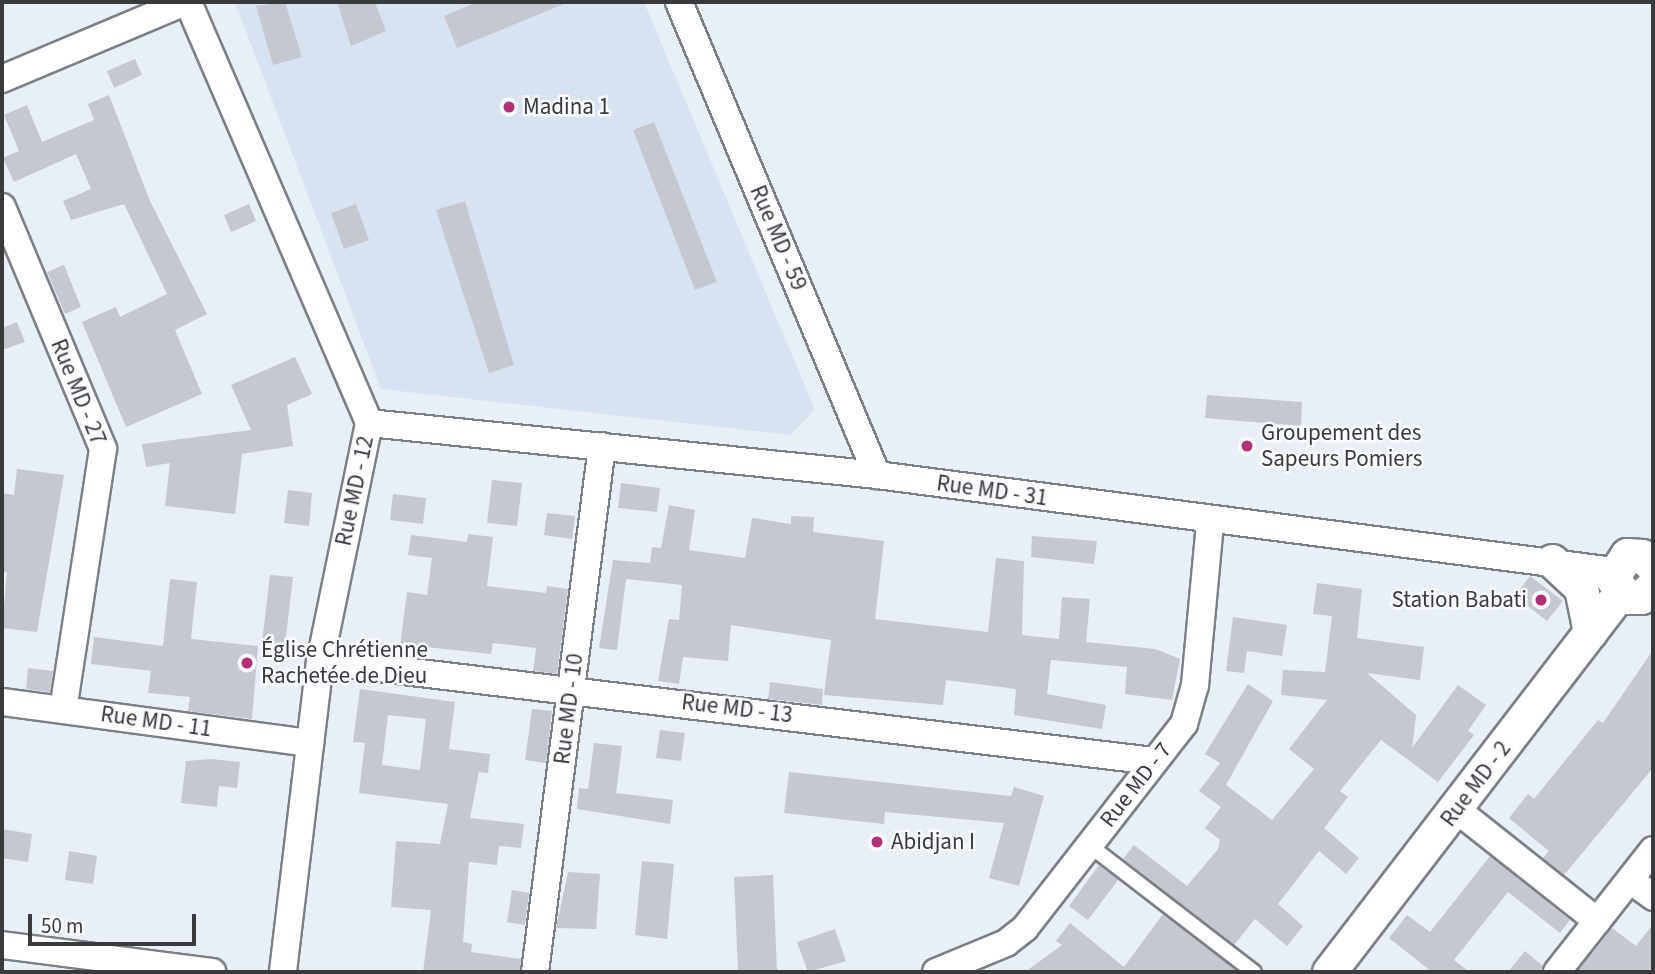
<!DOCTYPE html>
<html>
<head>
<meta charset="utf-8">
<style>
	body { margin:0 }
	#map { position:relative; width:1655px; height:974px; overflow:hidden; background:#e8eff6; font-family:"Source Sans 3",sans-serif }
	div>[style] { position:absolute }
	.built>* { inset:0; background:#d8e3f1 }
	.building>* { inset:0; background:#c6c8d1 }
	.roads { filter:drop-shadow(2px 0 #7b8087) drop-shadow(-2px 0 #7b8087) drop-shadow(0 2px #7b8087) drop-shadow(0 -2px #7b8087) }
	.service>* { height:14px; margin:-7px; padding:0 7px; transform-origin:7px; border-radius:7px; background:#fff }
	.minor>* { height:26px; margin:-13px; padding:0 13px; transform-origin:13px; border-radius:13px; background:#fff }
	.tertiary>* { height:33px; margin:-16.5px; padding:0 16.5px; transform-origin:16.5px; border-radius:16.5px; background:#fff }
	.dots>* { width:19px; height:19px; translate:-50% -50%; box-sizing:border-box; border:4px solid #f9fbfe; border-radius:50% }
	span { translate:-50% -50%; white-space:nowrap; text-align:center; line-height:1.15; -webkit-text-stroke:5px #f9fbfe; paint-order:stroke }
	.poi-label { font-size:23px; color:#383a3d }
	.left { translate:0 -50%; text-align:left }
	.right { translate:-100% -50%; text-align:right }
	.street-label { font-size:23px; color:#383a3d }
	.frame { position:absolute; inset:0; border:4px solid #383a3d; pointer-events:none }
	.scale { position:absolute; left:28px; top:914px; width:168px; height:32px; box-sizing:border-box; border:4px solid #383a3d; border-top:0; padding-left:9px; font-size:21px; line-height:24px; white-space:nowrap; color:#383a3d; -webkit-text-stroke:5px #f9fbfe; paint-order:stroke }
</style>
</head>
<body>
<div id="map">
	<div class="built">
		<div style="clip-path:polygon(235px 2px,644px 2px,815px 410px,790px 435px,381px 389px)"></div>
	</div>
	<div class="building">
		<div style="clip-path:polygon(285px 2px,302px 57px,273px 65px,256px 6px)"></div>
		<div style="clip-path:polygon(337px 2px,375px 2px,386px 31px,351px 46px)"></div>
		<div style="clip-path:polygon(477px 2px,569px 2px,457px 48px,444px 16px)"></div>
		<div style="clip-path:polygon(135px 59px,142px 75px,114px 88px,107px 71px)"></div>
		<div style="clip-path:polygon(109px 95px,150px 201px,207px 314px,175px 330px,202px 394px,126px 427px,82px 322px,116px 307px,120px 317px,167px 294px,124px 204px,71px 220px,63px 201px,91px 189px,76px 154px,14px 182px,3px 158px,19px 151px,4px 115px,27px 105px,42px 142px,94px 120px,88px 104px)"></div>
		<div style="clip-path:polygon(654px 122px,717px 282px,695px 290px,633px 130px)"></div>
		<div style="clip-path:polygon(465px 201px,514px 365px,489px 373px,436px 210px)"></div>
		<div style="clip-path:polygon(249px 204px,256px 221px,231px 232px,224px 215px)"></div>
		<div style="clip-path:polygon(356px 204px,369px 240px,344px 249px,331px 213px)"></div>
		<div style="clip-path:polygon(64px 265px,81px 307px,65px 314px,47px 272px)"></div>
		<div style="clip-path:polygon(17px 322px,25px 342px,2px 350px,2px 328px)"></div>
		<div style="clip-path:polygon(295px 357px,312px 394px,287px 405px,293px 446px,242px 454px,235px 514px,165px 506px,170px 463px,146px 467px,142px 444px,251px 430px,231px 385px)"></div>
		<div style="clip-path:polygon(1207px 395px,1302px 402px,1301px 426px,1205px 418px)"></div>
		<div style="clip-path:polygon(17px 469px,64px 475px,37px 632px,2px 628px,7px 572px,2px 572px,2px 493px,14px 495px)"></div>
		<div style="clip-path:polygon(492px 480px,522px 483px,517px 526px,487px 523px)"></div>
		<div style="clip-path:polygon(621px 483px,660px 488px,657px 512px,618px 508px)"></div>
		<div style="clip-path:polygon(288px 490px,312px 493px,309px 526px,284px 523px)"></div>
		<div style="clip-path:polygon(393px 494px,426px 498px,423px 524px,390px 520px)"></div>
		<div style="clip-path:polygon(669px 505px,695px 510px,689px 550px,745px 558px,752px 518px,791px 524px,791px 516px,814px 517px,813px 532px,884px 541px,875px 619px,988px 632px,996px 558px,1024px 561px,1022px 635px,1059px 639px,1062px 597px,1090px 599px,1086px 642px,1155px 649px,1180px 659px,1172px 700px,1125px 694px,1127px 667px,1051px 660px,1047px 694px,1106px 705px,1102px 729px,1014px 715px,1016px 689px,946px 680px,943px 705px,824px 695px,831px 640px,731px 625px,728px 661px,683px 657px,679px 684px,658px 681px,669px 619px,679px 620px,682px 585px,626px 579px,617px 650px,599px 648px,613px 560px,650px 563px,652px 547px,661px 548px)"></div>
		<div style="clip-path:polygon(547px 513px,575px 516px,572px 539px,544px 535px)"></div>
		<div style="clip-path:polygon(468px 534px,493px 537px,487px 586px,546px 593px,547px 586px,568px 589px,557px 674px,533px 671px,536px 648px,493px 643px,491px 654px,426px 647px,425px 658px,399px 655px,407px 592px,427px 595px,432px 558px,408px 555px,411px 535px,467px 542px)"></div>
		<div style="clip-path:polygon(1032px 536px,1097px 541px,1094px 564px,1031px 557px)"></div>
		<div style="clip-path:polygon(270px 575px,293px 577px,285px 645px,262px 642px)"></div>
		<div style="clip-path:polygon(1530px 576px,1563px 601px,1547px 621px,1515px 596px)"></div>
		<div style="clip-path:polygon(170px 579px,197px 582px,191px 639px,258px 646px,252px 719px,188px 711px,190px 697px,148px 693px,151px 671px,91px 664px,94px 637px,163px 646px)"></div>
		<div style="clip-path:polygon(1317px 583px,1362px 589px,1357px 638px,1424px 647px,1420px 680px,1367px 673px,1416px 715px,1412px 748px,1458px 685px,1486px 705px,1468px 731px,1474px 735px,1438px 782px,1381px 740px,1340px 791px,1348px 797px,1324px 828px,1359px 858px,1346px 874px,1319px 851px,1278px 904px,1303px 926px,1287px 946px,1255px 919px,1234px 945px,1123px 859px,1134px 845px,1187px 886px,1218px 849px,1220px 840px,1205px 828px,1221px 807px,1199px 791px,1220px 763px,1205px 754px,1248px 684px,1273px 701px,1226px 785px,1272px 820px,1314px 769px,1289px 749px,1327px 700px,1281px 695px,1283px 670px,1325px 672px,1332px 616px,1313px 614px)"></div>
		<div style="clip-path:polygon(1233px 617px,1287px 625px,1282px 656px,1247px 651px,1244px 673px,1226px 671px)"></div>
		<div style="clip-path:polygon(1653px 650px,1653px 768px,1564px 875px,1543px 858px,1549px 851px,1509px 818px,1528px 794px,1534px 799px,1598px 720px,1603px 723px)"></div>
		<div style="clip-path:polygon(28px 668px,53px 671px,50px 692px,26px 689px)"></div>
		<div style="clip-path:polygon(770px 682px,823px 689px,822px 705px,768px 699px)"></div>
		<div style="clip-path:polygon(evenodd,360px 689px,455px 702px,449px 749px,490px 754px,488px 773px,479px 772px,470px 818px,524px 824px,521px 848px,499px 846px,497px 865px,469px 862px,463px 942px,472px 944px,471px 952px,521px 959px,520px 972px,423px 972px,431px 910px,391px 907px,396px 841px,440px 844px,448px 804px,359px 793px,365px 743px,353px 742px,360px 689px,388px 715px,426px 719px,420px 770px,382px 765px,388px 715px)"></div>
		<div style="clip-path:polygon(532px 709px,552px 711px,546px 763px,525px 760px)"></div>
		<div style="clip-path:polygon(660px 730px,685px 733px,681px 761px,656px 758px)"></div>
		<div style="clip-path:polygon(594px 743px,622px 746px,616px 793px,673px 800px,670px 824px,577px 809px,579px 788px,588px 789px)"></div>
		<div style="clip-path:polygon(211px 759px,240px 762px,237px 788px,219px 786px,217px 807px,181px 803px,186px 761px)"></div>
		<div style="clip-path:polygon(789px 772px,1011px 796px,1014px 787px,1044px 796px,1019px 886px,989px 878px,1004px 823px,885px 812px,884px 824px,784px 813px)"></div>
		<div style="clip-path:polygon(2px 829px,32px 834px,28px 862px,2px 858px)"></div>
		<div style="clip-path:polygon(69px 851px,97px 856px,93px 884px,65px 880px)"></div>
		<div style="clip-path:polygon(1490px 856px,1570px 920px,1560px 933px,1508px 892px,1454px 960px,1469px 972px,1432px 972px,1389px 938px,1407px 915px,1430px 932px)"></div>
		<div style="clip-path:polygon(642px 861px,674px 864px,667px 939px,635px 935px)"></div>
		<div style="clip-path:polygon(1099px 865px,1118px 880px,1088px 920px,1069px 906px)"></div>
		<div style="clip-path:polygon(568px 872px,600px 874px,596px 929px,556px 928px)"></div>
		<div style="clip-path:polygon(773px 875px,777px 972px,738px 972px,734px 877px)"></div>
		<div style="clip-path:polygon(512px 890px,529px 893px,525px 925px,507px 922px)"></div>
		<div style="clip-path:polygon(1163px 914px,1239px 972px,1025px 972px,1062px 945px,1056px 941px,1070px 923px,1124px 967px)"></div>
		<div style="clip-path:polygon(1653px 924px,1653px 972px,1577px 972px,1612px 928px,1636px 946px)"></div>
		<div style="clip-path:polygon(835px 929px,846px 961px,808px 972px,797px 942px)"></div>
		<div style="clip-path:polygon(1525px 951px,1543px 966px,1542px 972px,1508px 972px)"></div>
	</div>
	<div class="roads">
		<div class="service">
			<div style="left:1089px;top:845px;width:208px;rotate:37.6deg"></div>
		</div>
		<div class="minor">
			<div style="left:188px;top:2px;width:458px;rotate:66.7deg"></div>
			<div style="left:369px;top:423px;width:243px;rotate:101.6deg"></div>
			<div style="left:320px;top:661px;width:313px;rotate:96.8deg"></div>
			<div style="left:679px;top:2px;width:513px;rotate:67.29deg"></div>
			<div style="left:2px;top:79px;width:199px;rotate:-22.8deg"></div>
			<div style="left:2px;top:207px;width:262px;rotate:67.3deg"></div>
			<div style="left:103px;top:449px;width:263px;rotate:98.7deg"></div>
			<div style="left:369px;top:423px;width:511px;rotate:5.84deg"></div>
			<div style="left:877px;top:475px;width:742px;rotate:7.43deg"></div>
			<div style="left:320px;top:661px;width:840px;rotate:6.84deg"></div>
			<div style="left:2px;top:702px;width:311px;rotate:7.6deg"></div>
			<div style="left:1457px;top:810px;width:179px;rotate:38.4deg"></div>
			<div style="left:1630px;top:880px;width:29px;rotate:36deg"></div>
			<div style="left:2px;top:945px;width:212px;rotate:7.3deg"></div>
			<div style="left:535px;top:972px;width:530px;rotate:-82.74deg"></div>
			<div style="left:936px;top:972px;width:76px;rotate:-22.5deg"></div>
			<div style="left:1006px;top:943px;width:24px;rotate:-38deg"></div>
			<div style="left:1025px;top:928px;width:259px;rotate:-52.1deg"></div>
			<div style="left:1184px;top:724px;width:41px;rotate:-74.2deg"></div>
			<div style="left:1195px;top:685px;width:163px;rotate:-84.7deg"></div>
			<div style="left:1557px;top:972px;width:155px;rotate:-51.8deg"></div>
		</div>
		<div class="tertiary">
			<div style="left:1552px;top:561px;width:40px;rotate:43deg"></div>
			<div style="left:1581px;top:588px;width:45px;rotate:78.4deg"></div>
			<div style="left:1653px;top:566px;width:15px;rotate:-138deg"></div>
			<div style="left:1642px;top:556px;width:15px;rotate:-176deg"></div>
			<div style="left:1627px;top:555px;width:27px;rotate:123deg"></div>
			<div style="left:1612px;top:578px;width:24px;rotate:52deg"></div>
			<div style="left:1627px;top:597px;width:14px"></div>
			<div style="left:1641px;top:597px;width:16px;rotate:-43deg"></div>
			<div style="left:1329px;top:972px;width:478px;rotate:-52.5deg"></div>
		</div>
	</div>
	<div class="dots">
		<div style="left:509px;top:107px;background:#b22f78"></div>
		<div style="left:1247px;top:446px;background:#b22f78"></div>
		<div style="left:1541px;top:600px;background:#b22f78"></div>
		<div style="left:247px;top:663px;background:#b22f78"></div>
		<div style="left:877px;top:842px;background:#b22f78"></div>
	</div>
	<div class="poi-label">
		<span class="left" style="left:523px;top:107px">Madina 1</span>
		<span class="left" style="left:1261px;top:446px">Groupement des<br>Sapeurs Pomiers</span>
		<span class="right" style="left:1527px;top:600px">Station Babati</span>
		<span class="left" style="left:261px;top:663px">Église Chrétienne<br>Rachetée de Dieu</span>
		<span class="left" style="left:891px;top:842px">Abidjan I</span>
	</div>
	<div class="street-label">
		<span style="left:778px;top:238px;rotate:67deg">Rue MD - 59</span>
		<span style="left:78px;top:392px;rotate:68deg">Rue MD - 27</span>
		<span style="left:355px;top:491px;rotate:-78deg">Rue MD - 12</span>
		<span style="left:992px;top:491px;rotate:8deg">Rue MD - 31</span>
		<span style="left:569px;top:709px;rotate:-83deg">Rue MD - 10</span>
		<span style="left:737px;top:709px;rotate:7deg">Rue MD - 13</span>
		<span style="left:156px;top:722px;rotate:8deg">Rue MD - 11</span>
		<span style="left:1476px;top:784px;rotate:-53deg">Rue MD - 2</span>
		<span style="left:1136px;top:785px;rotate:-52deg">Rue MD - 7</span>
	</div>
	<div class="frame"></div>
	<div class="scale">50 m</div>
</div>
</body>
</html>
